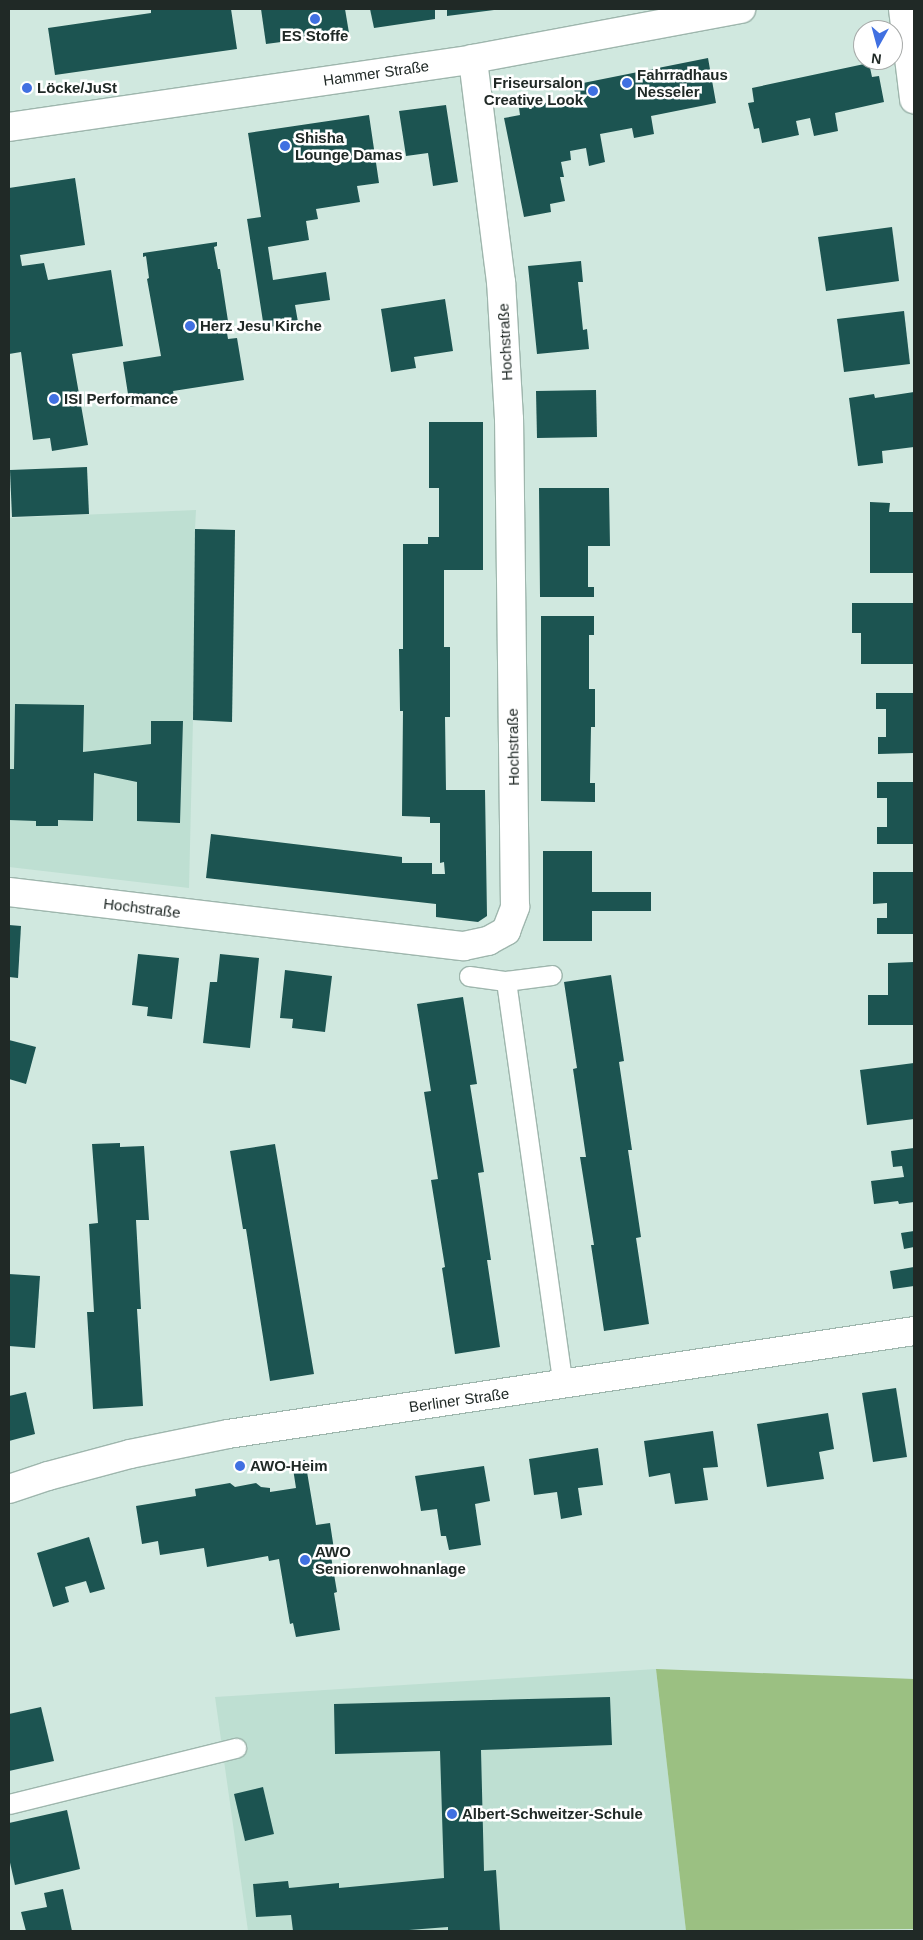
<!DOCTYPE html>
<html>
<head>
<meta charset="utf-8">
<style>
	body { margin:0 }
	#map { position:relative; width:923px; height:1940px; overflow:hidden; background:#d0e8df; font-family:Helvetica,sans-serif }
	div>[style] { position:absolute }
	.built>* { inset:0; background:#bedfd2 }
	.green>* { inset:0; background:#9bc082 }
	.building>* { inset:0; background:#1c5451 }
	.roads { filter:drop-shadow(1px 0 #9eb6ad) drop-shadow(-1px 0 #9eb6ad) drop-shadow(0 1px #9eb6ad) drop-shadow(0 -1px #9eb6ad) }
	.lane>* { height:19px; margin:-9.5px; padding:0 9.5px; transform-origin:9.5px; border-radius:9.5px; background:#fff }
	.street>* { height:28px; margin:-14px; padding:0 14px; transform-origin:14px; border-radius:14px; background:#fff }
	.secondary>* { height:28px; margin:-14px; padding:0 14px; transform-origin:14px; border-radius:14px; background:#fff }
	.dots>* { width:14px; height:14px; translate:-50% -50%; box-sizing:border-box; border:2px solid #fff; border-radius:50% }
	span { translate:-50% -50%; white-space:nowrap; text-align:center; line-height:1.15; -webkit-text-stroke:5px #fff; paint-order:stroke }
	.poi-label { font-size:15px; color:#202926; font-weight:700 }
	.left { translate:0 -50%; text-align:left }
	.right { translate:-100% -50%; text-align:right }
	.street-label { font-size:15px; color:#202926 }
	.frame { position:absolute; inset:0; border:10px solid #202926; pointer-events:none }
	.north { position:absolute; left:853px; top:20px; width:50px; height:50px; box-sizing:border-box; background:#fff; border:1px solid #a6a9a8; border-radius:50%; rotate:187deg; font-size:14px; font-weight:700; line-height:20px; text-align:center; color:#202926 }
	.north::after { content:''; display:block; margin:auto; width:18px; height:22px; background:#4070e1; clip-path:polygon(50% 0,100% 100%,50% 72%,0 100%) }
</style>
</head>
<body>
<div id="map">
	<div class="built">
		<div style="clip-path:polygon(196px 510px,195px 529px,235px 530px,232px 722px,193px 720px,189px 888px,9px 867px,9px 518px)"></div>
		<div style="clip-path:polygon(656px 1669px,686px 1931px,248px 1931px,215px 1697px)"></div>
	</div>
	<div class="green">
		<div style="clip-path:polygon(656px 1669px,914px 1679px,914px 1929px,686px 1931px)"></div>
	</div>
	<div class="building">
		<div style="clip-path:polygon(151px 9px,231px 9px,237px 49px,55px 75px,48px 28px,151px 13px)"></div>
		<div style="clip-path:polygon(261px 9px,345px 9px,349px 33px,266px 44px)"></div>
		<div style="clip-path:polygon(370px 9px,435px 9px,435px 19px,374px 28px)"></div>
		<div style="clip-path:polygon(447px 9px,494px 9px,494px 10px,447px 16px)"></div>
		<div style="clip-path:polygon(708px 58px,716px 103px,651px 116px,654px 134px,634px 138px,632px 128px,600px 134px,605px 162px,589px 166px,586px 148px,570px 151px,571px 160px,561px 162px,564px 177px,560px 177px,565px 201px,550px 204px,551px 212px,524px 217px,504px 118px,520px 115px,519px 108px,576px 97px,573px 85px)"></div>
		<div style="clip-path:polygon(869px 63px,872px 77px,879px 76px,884px 102px,835px 113px,838px 131px,814px 136px,810px 118px,796px 121px,799px 135px,762px 143px,759px 128px,754px 129px,748px 103px,754px 102px,752px 88px)"></div>
		<div style="clip-path:polygon(446px 105px,458px 182px,433px 186px,428px 153px,406px 156px,399px 111px)"></div>
		<div style="clip-path:polygon(369px 115px,379px 183px,357px 186px,360px 202px,316px 209px,318px 219px,306px 221px,309px 240px,268px 247px,273px 280px,326px 272px,330px 300px,295px 305px,298px 322px,264px 328px,247px 219px,261px 217px,248px 133px)"></div>
		<div style="clip-path:polygon(75px 178px,85px 245px,20px 255px,22px 266px,44px 263px,48px 280px,111px 270px,123px 346px,72px 354px,88px 445px,52px 451px,50px 438px,33px 440px,21px 352px,9px 354px,9px 188px)"></div>
		<div style="clip-path:polygon(892px 227px,899px 281px,826px 291px,818px 237px)"></div>
		<div style="clip-path:polygon(217px 242px,217px 246px,214px 247px,218px 269px,220px 269px,228px 321px,225px 321px,228px 339px,237px 338px,244px 380px,173px 391px,175px 400px,130px 407px,123px 362px,161px 356px,147px 279px,149px 278px,146px 256px,143px 257px,143px 253px)"></div>
		<div style="clip-path:polygon(581px 261px,583px 282px,578px 282px,583px 330px,587px 329px,589px 349px,537px 354px,528px 266px)"></div>
		<div style="clip-path:polygon(445px 299px,453px 351px,414px 357px,416px 368px,391px 372px,381px 309px)"></div>
		<div style="clip-path:polygon(904px 311px,910px 364px,844px 372px,837px 319px)"></div>
		<div style="clip-path:polygon(596px 390px,597px 437px,537px 438px,536px 391px)"></div>
		<div style="clip-path:polygon(914px 392px,914px 447px,882px 451px,883px 463px,858px 466px,849px 398px,874px 394px,875px 398px)"></div>
		<div style="clip-path:polygon(429px 422px,483px 422px,483px 570px,444px 570px,444px 647px,450px 647px,450px 717px,445px 717px,446px 790px,485px 790px,487px 916px,478px 922px,436px 917px,436px 904px,206px 878px,211px 834px,402px 857px,402px 863px,432px 863px,432px 874px,445px 874px,444px 862px,440px 863px,440px 823px,430px 823px,430px 817px,402px 816px,403px 711px,400px 711px,399px 649px,403px 649px,403px 544px,428px 544px,428px 537px,439px 537px,439px 488px,429px 488px)"></div>
		<div style="clip-path:polygon(87px 467px,89px 514px,12px 517px,10px 470px)"></div>
		<div style="clip-path:polygon(539px 488px,609px 488px,610px 546px,588px 546px,588px 587px,594px 587px,594px 597px,540px 597px)"></div>
		<div style="clip-path:polygon(870px 502px,890px 503px,889px 512px,914px 512px,914px 573px,870px 573px)"></div>
		<div style="clip-path:polygon(195px 529px,235px 530px,232px 722px,193px 720px)"></div>
		<div style="clip-path:polygon(852px 603px,914px 603px,914px 664px,861px 664px,861px 633px,852px 633px)"></div>
		<div style="clip-path:polygon(541px 616px,594px 616px,594px 635px,589px 635px,589px 689px,595px 689px,595px 727px,591px 727px,590px 783px,595px 783px,595px 802px,541px 801px)"></div>
		<div style="clip-path:polygon(876px 693px,914px 693px,914px 753px,878px 754px,878px 737px,886px 737px,886px 709px,876px 709px)"></div>
		<div style="clip-path:polygon(15px 704px,84px 705px,83px 752px,151px 744px,151px 721px,183px 721px,180px 823px,137px 821px,137px 782px,94px 773px,93px 821px,58px 820px,58px 826px,36px 826px,36px 821px,9px 820px,9px 769px,14px 769px)"></div>
		<div style="clip-path:polygon(877px 782px,914px 782px,914px 844px,877px 844px,877px 827px,887px 827px,887px 798px,877px 798px)"></div>
		<div style="clip-path:polygon(543px 851px,592px 851px,592px 892px,651px 892px,651px 911px,592px 911px,592px 941px,543px 941px)"></div>
		<div style="clip-path:polygon(873px 872px,914px 872px,914px 934px,877px 934px,877px 918px,887px 918px,887px 903px,873px 904px)"></div>
		<div style="clip-path:polygon(9px 925px,21px 926px,18px 978px,9px 977px)"></div>
		<div style="clip-path:polygon(138px 954px,179px 958px,172px 1019px,147px 1016px,148px 1007px,132px 1005px)"></div>
		<div style="clip-path:polygon(220px 954px,259px 958px,250px 1048px,203px 1043px,210px 982px,217px 982px)"></div>
		<div style="clip-path:polygon(914px 962px,914px 1025px,868px 1025px,868px 995px,888px 995px,888px 963px)"></div>
		<div style="clip-path:polygon(285px 970px,332px 976px,325px 1032px,292px 1028px,293px 1019px,280px 1018px)"></div>
		<div style="clip-path:polygon(611px 975px,624px 1061px,619px 1062px,632px 1150px,628px 1150px,641px 1237px,636px 1238px,649px 1324px,604px 1331px,591px 1245px,594px 1245px,580px 1157px,586px 1157px,573px 1069px,577px 1068px,564px 982px)"></div>
		<div style="clip-path:polygon(463px 997px,477px 1084px,470px 1085px,484px 1172px,478px 1173px,491px 1260px,487px 1260px,500px 1347px,455px 1354px,442px 1268px,445px 1267px,431px 1180px,438px 1179px,424px 1092px,431px 1091px,417px 1004px)"></div>
		<div style="clip-path:polygon(9px 1040px,36px 1047px,26px 1084px,9px 1079px)"></div>
		<div style="clip-path:polygon(914px 1063px,914px 1119px,867px 1125px,860px 1070px)"></div>
		<div style="clip-path:polygon(120px 1143px,120px 1147px,144px 1146px,149px 1220px,136px 1220px,141px 1309px,137px 1309px,143px 1406px,93px 1409px,87px 1312px,94px 1312px,89px 1224px,98px 1223px,92px 1144px)"></div>
		<div style="clip-path:polygon(275px 1144px,314px 1374px,270px 1381px,246px 1229px,243px 1229px,230px 1151px)"></div>
		<div style="clip-path:polygon(914px 1148px,914px 1202px,899px 1204px,898px 1201px,874px 1204px,871px 1181px,904px 1177px,902px 1166px,893px 1167px,891px 1151px)"></div>
		<div style="clip-path:polygon(914px 1231px,914px 1247px,904px 1249px,901px 1233px)"></div>
		<div style="clip-path:polygon(914px 1267px,914px 1286px,893px 1289px,890px 1271px)"></div>
		<div style="clip-path:polygon(9px 1274px,40px 1276px,35px 1348px,9px 1346px)"></div>
		<div style="clip-path:polygon(896px 1388px,907px 1457px,873px 1462px,862px 1393px)"></div>
		<div style="clip-path:polygon(26px 1392px,35px 1434px,9px 1441px,9px 1396px)"></div>
		<div style="clip-path:polygon(828px 1413px,834px 1449px,819px 1452px,824px 1479px,767px 1487px,757px 1424px)"></div>
		<div style="clip-path:polygon(713px 1431px,718px 1467px,703px 1468px,708px 1500px,675px 1504px,670px 1473px,649px 1477px,644px 1441px)"></div>
		<div style="clip-path:polygon(598px 1448px,603px 1485px,578px 1488px,582px 1515px,561px 1519px,557px 1492px,534px 1495px,529px 1459px)"></div>
		<div style="clip-path:polygon(305px 1460px,316px 1525px,330px 1523px,335px 1556px,331px 1556px,337px 1592px,334px 1593px,340px 1630px,296px 1637px,293px 1623px,290px 1624px,279px 1559px,269px 1561px,268px 1556px,207px 1567px,204px 1548px,160px 1555px,158px 1541px,142px 1544px,136px 1506px,196px 1496px,195px 1489px,230px 1483px,235px 1487px,256px 1483px,261px 1487px,270px 1488px,270px 1492px,296px 1488px,292px 1462px)"></div>
		<div style="clip-path:polygon(484px 1466px,490px 1501px,475px 1504px,481px 1545px,449px 1550px,446px 1536px,441px 1536px,437px 1509px,421px 1511px,415px 1476px)"></div>
		<div style="clip-path:polygon(89px 1537px,105px 1589px,90px 1593px,86px 1581px,65px 1587px,69px 1602px,53px 1607px,37px 1553px)"></div>
		<div style="clip-path:polygon(610px 1697px,612px 1745px,481px 1750px,484px 1871px,496px 1870px,500px 1931px,448px 1931px,448px 1927px,396px 1931px,293px 1931px,291px 1915px,256px 1917px,253px 1884px,288px 1881px,289px 1888px,339px 1883px,339px 1888px,444px 1878px,440px 1751px,335px 1754px,334px 1704px)"></div>
		<div style="clip-path:polygon(41px 1707px,54px 1761px,9px 1771px,9px 1714px)"></div>
		<div style="clip-path:polygon(263px 1787px,274px 1834px,245px 1841px,234px 1794px)"></div>
		<div style="clip-path:polygon(67px 1810px,80px 1869px,15px 1885px,9px 1858px,9px 1823px)"></div>
		<div style="clip-path:polygon(63px 1889px,72px 1931px,26px 1931px,21px 1912px,47px 1907px,44px 1893px)"></div>
	</div>
	<div class="roads">
		<div class="lane">
			<div style="left:469px;top:976px;width:37px;rotate:8deg"></div>
			<div style="left:506px;top:981px;width:46px;rotate:-7.4deg"></div>
			<div style="left:506px;top:981px;width:408px;rotate:82deg"></div>
			<div style="left:9px;top:1804px;width:234px;rotate:-13.9deg"></div>
		</div>
		<div class="street">
			<div style="left:903px;top:9px;width:91px;rotate:83deg"></div>
			<div style="left:9px;top:892px;width:458px;rotate:6.8deg"></div>
			<div style="left:464px;top:946px;width:25px;rotate:-12deg"></div>
			<div style="left:488px;top:941px;width:21px;rotate:-29deg"></div>
			<div style="left:506px;top:931px;width:26px;rotate:-69deg"></div>
			<div style="left:515px;top:907px;width:488px;rotate:-90.7deg"></div>
			<div style="left:509px;top:419px;width:137px;rotate:-93.3deg"></div>
			<div style="left:501px;top:282px;width:225px;rotate:-97.2deg"></div>
			<div style="left:9px;top:1489px;width:41px;rotate:-18.4deg"></div>
			<div style="left:48px;top:1476px;width:85px;rotate:-15deg"></div>
			<div style="left:130px;top:1454px;width:100px;rotate:-11.5deg"></div>
			<div style="left:228px;top:1434px;width:694px;rotate:-8.54deg"></div>
		</div>
		<div class="secondary">
			<div style="left:9px;top:127px;width:469px;rotate:-8.3deg"></div>
			<div style="left:473px;top:59px;width:273px;rotate:-10.6deg"></div>
		</div>
	</div>
	<div class="dots">
		<div style="left:315px;top:19px;background:#4070e1"></div>
		<div style="left:627px;top:83px;background:#4070e1"></div>
		<div style="left:27px;top:88px;background:#4070e1"></div>
		<div style="left:593px;top:91px;background:#4070e1"></div>
		<div style="left:285px;top:146px;background:#4070e1"></div>
		<div style="left:190px;top:326px;background:#4070e1"></div>
		<div style="left:54px;top:399px;background:#4070e1"></div>
		<div style="left:240px;top:1466px;background:#4070e1"></div>
		<div style="left:305px;top:1560px;background:#4070e1"></div>
		<div style="left:452px;top:1814px;background:#4070e1"></div>
	</div>
	<div class="poi-label">
		<span style="left:315px;top:36px">ES Stoffe</span>
		<span class="left" style="left:637px;top:83px">Fahrradhaus<br>Nesseler</span>
		<span class="right" style="left:583px;top:91px">Friseursalon<br>Creative Look</span>
		<span class="left" style="left:37px;top:88px">Löcke/JuSt</span>
		<span class="left" style="left:295px;top:146px">Shisha<br>Lounge Damas</span>
		<span class="left" style="left:200px;top:326px">Herz Jesu Kirche</span>
		<span class="left" style="left:64px;top:399px">ISI Performance</span>
		<span class="left" style="left:250px;top:1466px">AWO-Heim</span>
		<span class="left" style="left:315px;top:1560px">AWO<br>Seniorenwohnanlage</span>
		<span class="left" style="left:462px;top:1814px">Albert-Schweitzer-Schule</span>
	</div>
	<div class="street-label">
		<span style="left:376px;top:73px;rotate:-8deg">Hammer Straße</span>
		<span style="left:505px;top:342px;rotate:-93deg">Hochstraße</span>
		<span style="left:513px;top:747px;rotate:-91deg">Hochstraße</span>
		<span style="left:142px;top:908px;rotate:7deg">Hochstraße</span>
		<span style="left:459px;top:1400px;rotate:-8deg">Berliner Straße</span>
	</div>
	<div class="frame"></div>
	<div class="north">N</div>
</div>
</body>
</html>
